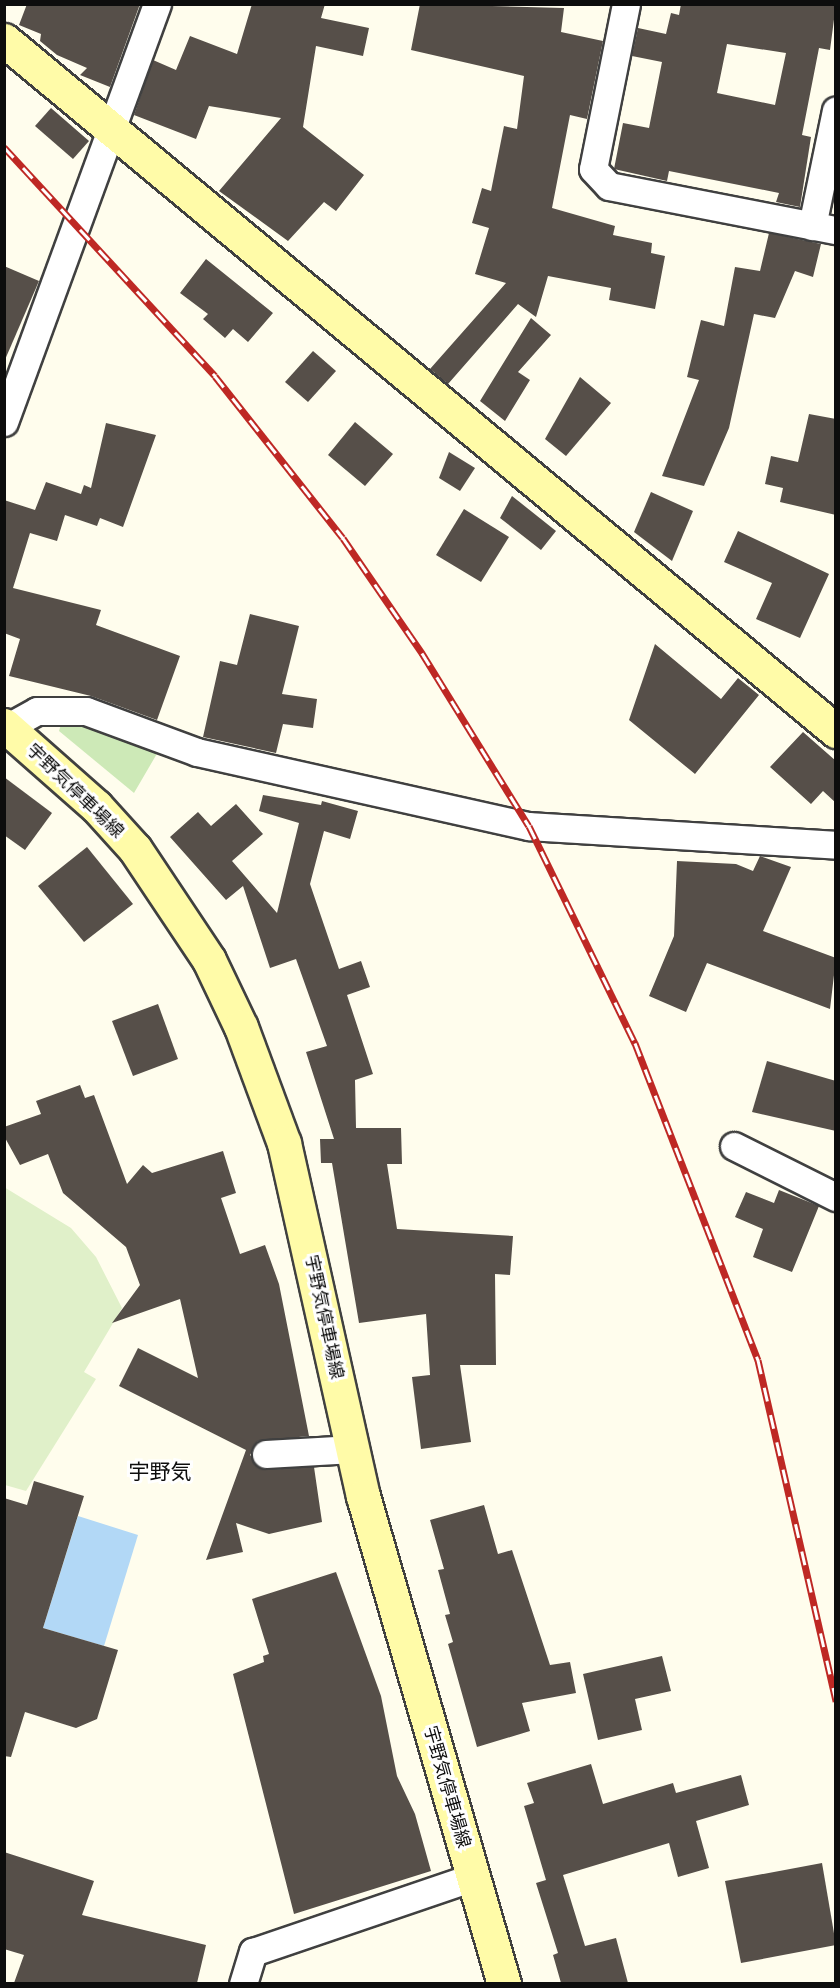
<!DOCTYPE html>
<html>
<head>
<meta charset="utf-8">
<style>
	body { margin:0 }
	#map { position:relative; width:840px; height:1988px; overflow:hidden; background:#fffded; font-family:"Crimson Pro","Noto Sans JP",serif }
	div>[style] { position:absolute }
	.green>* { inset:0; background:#cde9b7 }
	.pitch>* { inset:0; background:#e0f0c9 }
	.water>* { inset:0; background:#b2d8f6 }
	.building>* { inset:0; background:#564f49 }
	.roads { filter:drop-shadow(2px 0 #404040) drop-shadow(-2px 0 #404040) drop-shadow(0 2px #404040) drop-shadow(0 -2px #404040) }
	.street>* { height:27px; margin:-13.5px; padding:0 13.5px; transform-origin:13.5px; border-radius:13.5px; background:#fff }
	.secondary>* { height:33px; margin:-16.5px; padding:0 16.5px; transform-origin:16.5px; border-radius:16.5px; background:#fffba8 }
	.rail>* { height:7px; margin-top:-3.5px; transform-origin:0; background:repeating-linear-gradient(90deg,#fff 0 14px,#be2824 0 28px); box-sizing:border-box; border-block:2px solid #be2824 }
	span { translate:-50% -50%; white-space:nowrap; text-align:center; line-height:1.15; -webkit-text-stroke:6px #fff; paint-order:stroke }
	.street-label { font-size:18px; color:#0d0d0d }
	.quarter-label { font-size:21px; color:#0d0d0d }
	.frame { position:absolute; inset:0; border:6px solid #0d0d0d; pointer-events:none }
</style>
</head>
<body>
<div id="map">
	<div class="green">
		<div style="clip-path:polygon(71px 718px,162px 745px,134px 793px,59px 731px,62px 721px)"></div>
	</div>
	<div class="pitch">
		<div style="clip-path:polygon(4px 1187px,71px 1228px,96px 1257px,122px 1308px,84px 1372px,96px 1379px,26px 1491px,5px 1485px)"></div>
	</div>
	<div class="water">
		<div style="clip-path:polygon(78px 1516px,138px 1535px,104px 1646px,43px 1628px)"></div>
	</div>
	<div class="building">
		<div style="clip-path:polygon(27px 4px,140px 4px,110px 87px,80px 75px,87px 68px,57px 55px,40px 41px,41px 34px,19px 25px)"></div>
		<div style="clip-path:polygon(252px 4px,325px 4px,321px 18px,369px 28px,363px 56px,316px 46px,303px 127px,364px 175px,336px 211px,324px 202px,288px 241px,219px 191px,281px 118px,209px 106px,196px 139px,134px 115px,153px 60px,176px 70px,190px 36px,237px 54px)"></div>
		<div style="clip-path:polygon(420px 4px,564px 8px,561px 32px,603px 41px,587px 119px,570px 115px,552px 208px,615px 226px,613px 235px,652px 243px,651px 253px,665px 256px,655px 309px,609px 300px,611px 288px,548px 276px,536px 317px,518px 304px,448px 384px,430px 369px,506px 283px,475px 274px,489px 228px,472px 223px,482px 188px,491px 191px,504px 126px,517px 129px,524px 76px,411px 50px)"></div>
		<div style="clip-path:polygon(evenodd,681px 4px,836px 4px,830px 50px,819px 48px,802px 135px,811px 137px,800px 207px,776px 202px,779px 193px,669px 171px,667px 181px,614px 169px,623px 123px,649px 128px,662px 62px,632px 56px,638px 28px,666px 34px,671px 13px,679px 15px,681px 4px,727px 44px,786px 53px,775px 105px,717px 93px,727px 44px)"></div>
		<div style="clip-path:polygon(51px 108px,89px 141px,73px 159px,35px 126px)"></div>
		<div style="clip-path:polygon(769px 233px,821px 244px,813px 277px,795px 271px,775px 318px,754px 314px,729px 428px,704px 486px,662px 476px,699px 380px,687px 377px,701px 320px,724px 326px,735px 267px,760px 271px)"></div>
		<div style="clip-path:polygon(206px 259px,273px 313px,248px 342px,233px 329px,225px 338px,203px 319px,208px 314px,180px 293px)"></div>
		<div style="clip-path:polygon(4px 266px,39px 281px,4px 362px)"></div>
		<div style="clip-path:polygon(531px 318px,551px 335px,518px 372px,530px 380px,505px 421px,480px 401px)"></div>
		<div style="clip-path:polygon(313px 351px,336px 371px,308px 402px,285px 382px)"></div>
		<div style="clip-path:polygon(580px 377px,611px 403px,566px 456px,545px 439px)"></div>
		<div style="clip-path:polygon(809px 414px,836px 419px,836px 515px,780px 502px,783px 488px,765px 484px,771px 456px,798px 462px)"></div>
		<div style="clip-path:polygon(355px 422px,393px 454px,365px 486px,328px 455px)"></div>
		<div style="clip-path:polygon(106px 423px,156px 435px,123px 527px,100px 518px,97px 526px,65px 515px,57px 541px,30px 533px,13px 588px,101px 610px,96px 625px,180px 656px,157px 720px,91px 696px,9px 676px,20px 639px,4px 633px,4px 500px,35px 510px,46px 482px,81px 494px,84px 485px,91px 488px)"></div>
		<div style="clip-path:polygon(449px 452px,475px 468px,460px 491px,439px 478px)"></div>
		<div style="clip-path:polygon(651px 492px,693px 511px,672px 561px,634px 532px)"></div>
		<div style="clip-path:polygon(512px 496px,556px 531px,541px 550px,500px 518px)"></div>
		<div style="clip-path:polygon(464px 509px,509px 537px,481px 582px,436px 555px)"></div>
		<div style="clip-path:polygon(738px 531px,829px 574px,800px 638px,756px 619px,772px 583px,724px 562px)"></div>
		<div style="clip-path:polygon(250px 614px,299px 626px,282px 694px,317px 699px,313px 728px,283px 724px,276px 753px,203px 737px,220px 661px,237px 665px)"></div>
		<div style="clip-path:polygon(655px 644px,721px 699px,738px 678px,759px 695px,695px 774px,629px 720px)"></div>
		<div style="clip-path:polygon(803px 732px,836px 761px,836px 803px,823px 791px,811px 804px,770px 767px)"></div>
		<div style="clip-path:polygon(4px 777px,52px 813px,25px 850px,4px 835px)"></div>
		<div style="clip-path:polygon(263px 795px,321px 805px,322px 801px,358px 811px,350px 839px,324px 831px,310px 884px,339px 969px,361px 961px,370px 987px,347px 995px,373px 1074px,355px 1080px,356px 1128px,401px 1128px,402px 1164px,387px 1164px,397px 1229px,513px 1236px,510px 1275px,495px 1274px,496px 1365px,460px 1365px,471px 1442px,421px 1449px,412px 1377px,430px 1375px,426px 1314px,359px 1323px,332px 1163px,321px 1163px,320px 1139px,334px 1139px,306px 1052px,327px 1046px,296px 959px,270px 968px,243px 886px,226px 900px,170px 837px,198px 812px,211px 826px,236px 804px,263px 834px,232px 861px,277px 913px,299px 823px,259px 811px)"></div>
		<div style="clip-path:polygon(87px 847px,133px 904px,84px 942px,38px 886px)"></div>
		<div style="clip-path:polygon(760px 856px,791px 867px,763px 931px,836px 958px,830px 1009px,707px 963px,686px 1012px,649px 996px,674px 936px,677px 861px,736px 864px,753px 871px)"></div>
		<div style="clip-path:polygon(158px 1004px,178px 1059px,133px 1076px,112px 1021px)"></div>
		<div style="clip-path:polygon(767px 1061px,836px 1081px,836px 1131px,752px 1112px)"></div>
		<div style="clip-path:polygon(80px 1085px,85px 1098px,94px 1095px,127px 1184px,143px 1165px,152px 1173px,223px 1151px,236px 1193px,221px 1198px,240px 1254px,265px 1245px,279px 1284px,309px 1436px,258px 1441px,250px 1455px,266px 1470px,314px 1467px,322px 1522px,269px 1534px,236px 1523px,243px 1552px,206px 1560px,246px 1450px,119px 1386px,138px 1348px,198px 1378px,180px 1299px,112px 1323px,140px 1285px,126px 1247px,63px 1193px,48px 1154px,20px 1165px,4px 1136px,4px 1127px,41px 1114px,36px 1101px)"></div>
		<div style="clip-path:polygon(779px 1190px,819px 1206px,792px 1272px,753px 1257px,763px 1229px,735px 1217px,746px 1192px,774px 1203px)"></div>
		<div style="clip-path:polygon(34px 1481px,84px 1496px,43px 1628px,118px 1650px,97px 1719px,76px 1728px,25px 1712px,11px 1757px,4px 1756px,4px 1498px,27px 1505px)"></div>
		<div style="clip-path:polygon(484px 1505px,498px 1554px,512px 1550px,550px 1665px,570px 1662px,576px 1693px,522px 1703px,530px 1731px,477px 1747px,448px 1644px,453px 1642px,445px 1615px,450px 1614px,438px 1570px,444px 1569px,430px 1520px)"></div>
		<div style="clip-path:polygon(336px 1572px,381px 1696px,397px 1776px,415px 1814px,431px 1871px,294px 1914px,233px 1674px,264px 1662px,263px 1656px,269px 1654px,252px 1599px)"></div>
		<div style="clip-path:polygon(662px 1656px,671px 1691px,635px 1699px,642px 1730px,598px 1740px,583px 1674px)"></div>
		<div style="clip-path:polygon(591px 1764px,603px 1804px,673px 1783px,676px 1793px,741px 1775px,749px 1805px,696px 1821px,709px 1868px,678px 1877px,669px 1843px,563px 1875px,585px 1946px,616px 1938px,628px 1983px,561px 1983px,553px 1955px,558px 1953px,536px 1883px,546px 1880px,524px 1806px,534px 1803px,527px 1783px)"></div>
		<div style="clip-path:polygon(4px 1852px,94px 1881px,82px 1915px,206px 1945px,197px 1983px,14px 1983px,24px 1955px,4px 1949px)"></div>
		<div style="clip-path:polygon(822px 1863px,836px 1945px,741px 1963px,725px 1881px)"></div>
	</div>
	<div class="roads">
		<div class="street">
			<div style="left:626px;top:4px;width:168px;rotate:101.3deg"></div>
			<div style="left:593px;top:169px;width:23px;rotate:47deg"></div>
			<div style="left:609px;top:186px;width:231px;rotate:11deg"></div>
			<div style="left:812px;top:226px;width:118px;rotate:-78.3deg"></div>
			<div style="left:4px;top:422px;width:445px;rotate:-69.9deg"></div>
			<div style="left:8px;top:727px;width:33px;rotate:-29deg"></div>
			<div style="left:37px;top:711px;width:49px"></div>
			<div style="left:86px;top:711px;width:118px;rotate:20.3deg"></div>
			<div style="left:197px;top:752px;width:340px;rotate:12.6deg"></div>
			<div style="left:529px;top:826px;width:308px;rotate:3.5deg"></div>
			<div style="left:734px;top:1146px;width:114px;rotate:26.6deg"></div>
			<div style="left:266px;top:1454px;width:87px;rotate:-3.3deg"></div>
			<div style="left:243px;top:1984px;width:34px;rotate:-73deg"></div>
			<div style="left:253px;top:1952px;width:232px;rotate:-18.8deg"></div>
		</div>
		<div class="secondary">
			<div style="left:4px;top:40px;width:1082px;rotate:39.71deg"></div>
			<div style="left:4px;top:725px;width:123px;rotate:41.4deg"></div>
			<div style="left:96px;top:806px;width:58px;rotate:47.8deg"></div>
			<div style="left:135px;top:849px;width:133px;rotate:56.3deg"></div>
			<div style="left:209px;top:960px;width:74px;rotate:64.5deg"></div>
			<div style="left:241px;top:1027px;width:124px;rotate:69.7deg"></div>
			<div style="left:284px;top:1143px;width:362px;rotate:77.4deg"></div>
			<div style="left:363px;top:1496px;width:508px;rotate:73.88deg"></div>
		</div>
	</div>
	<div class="rail">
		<div style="left:4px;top:147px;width:311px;rotate:47.3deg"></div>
		<div style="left:215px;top:376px;width:206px;rotate:51.7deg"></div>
		<div style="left:343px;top:538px;width:140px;rotate:55.5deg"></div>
		<div style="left:422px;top:653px;width:203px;rotate:58.3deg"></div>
		<div style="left:529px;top:826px;width:242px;rotate:64deg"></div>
		<div style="left:635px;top:1043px;width:340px;rotate:68.8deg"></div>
		<div style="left:758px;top:1360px;width:350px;rotate:77.1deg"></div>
	</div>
	<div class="street-label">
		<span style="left:75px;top:791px;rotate:44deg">宇野気停車場線</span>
		<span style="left:324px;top:1317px;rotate:78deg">宇野気停車場線</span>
		<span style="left:447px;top:1787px;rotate:74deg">宇野気停車場線</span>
	</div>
	<div class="quarter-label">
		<span style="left:160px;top:1472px">宇野気</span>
	</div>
	<div class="frame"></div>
</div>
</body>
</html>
